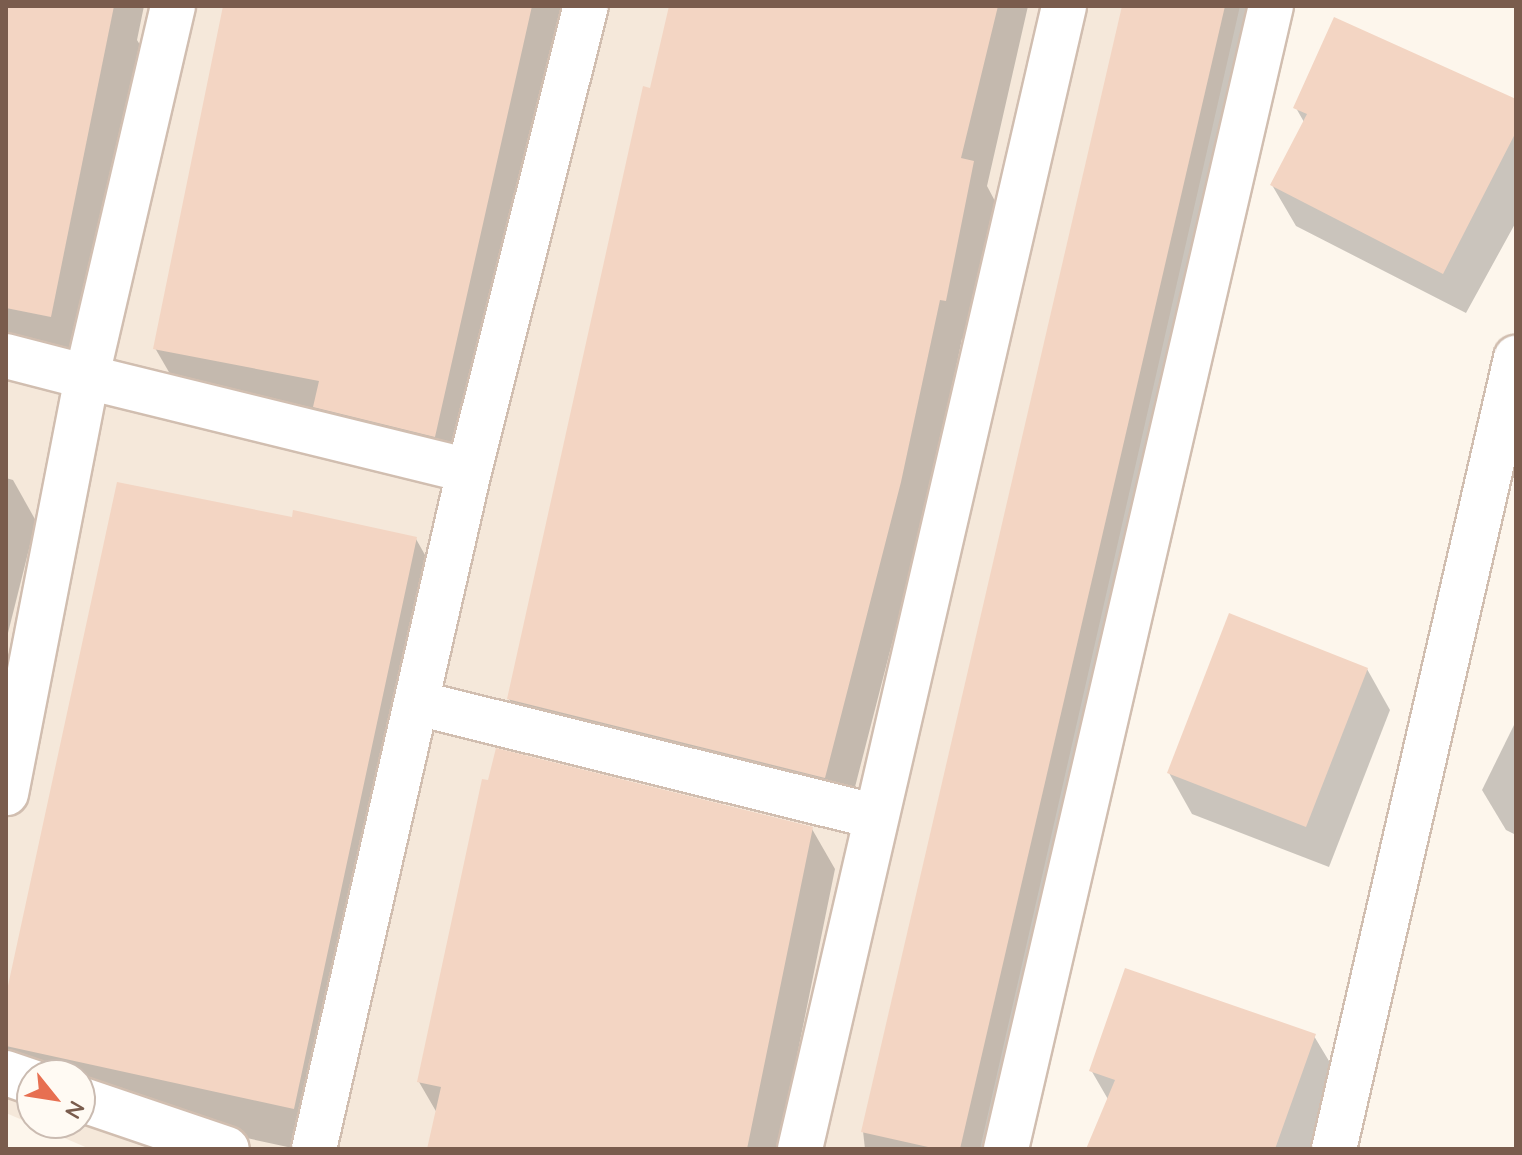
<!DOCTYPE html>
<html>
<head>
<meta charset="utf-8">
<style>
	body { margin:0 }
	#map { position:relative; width:1522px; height:1155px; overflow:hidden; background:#fdf6ec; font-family:Quicksand,sans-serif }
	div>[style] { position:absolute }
	.residential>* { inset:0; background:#f5e8da }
	.shadow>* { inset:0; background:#0003 }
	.building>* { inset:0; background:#f3d5c3 }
	.roads { filter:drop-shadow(2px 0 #d1beb0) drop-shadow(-2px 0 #d1beb0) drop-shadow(0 2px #d1beb0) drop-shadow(0 -2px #d1beb0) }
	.minor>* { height:44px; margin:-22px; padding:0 22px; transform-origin:22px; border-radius:22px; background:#fff }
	span { translate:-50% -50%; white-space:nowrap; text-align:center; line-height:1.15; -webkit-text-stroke:6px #fffaf3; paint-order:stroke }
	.frame { position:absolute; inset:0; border:8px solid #7a5c4d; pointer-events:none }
	.north { position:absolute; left:16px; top:1059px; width:80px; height:80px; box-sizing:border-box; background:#fffaf3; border:2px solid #cabbb1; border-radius:50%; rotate:120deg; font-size:22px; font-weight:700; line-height:32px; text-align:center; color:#7a5c4d }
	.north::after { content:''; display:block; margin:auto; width:28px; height:36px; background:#e76f51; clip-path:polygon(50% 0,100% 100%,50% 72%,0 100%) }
</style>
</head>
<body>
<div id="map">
	<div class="residential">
		<div style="clip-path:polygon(evenodd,6px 6px,1240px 6px,980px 1149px,90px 1149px,6px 1113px,6px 6px,32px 1075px,80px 1075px,80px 1123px,32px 1123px,32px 1075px)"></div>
	</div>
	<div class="shadow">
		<div style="clip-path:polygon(6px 6px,144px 6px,137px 40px,142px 48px,78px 364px,6px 349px)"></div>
		<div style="clip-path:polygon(226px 6px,572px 6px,463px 485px,184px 398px,155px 348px)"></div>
		<div style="clip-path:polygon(671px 6px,1028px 6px,987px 186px,996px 203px,969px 340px,962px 339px,923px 523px,847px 818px,532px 740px,509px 699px)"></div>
		<div style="clip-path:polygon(1124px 6px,1263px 6px,1000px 1149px,865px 1149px,863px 1131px)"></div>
		<div style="clip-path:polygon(1516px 101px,1516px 222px,1466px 313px,1296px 226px,1272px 185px,1304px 122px,1296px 108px)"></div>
		<div style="clip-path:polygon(6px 478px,13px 480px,36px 521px,6px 641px)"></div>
		<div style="clip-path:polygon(293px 520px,416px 539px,442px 585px,297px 1149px,80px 1102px,80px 1075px,32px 1075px,6px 1058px,6px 1004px)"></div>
		<div style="clip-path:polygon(1367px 669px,1390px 710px,1329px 867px,1192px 814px,1169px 773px)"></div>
		<div style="clip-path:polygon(1516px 721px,1516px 835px,1506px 830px,1482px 790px)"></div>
		<div style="clip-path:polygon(812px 829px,835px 869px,778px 1149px,429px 1149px,437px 1113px,419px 1082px)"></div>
		<div style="clip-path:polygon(1314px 1036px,1338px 1076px,1312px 1149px,1089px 1149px,1109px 1101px,1091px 1070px)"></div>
	</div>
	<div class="building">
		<div style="clip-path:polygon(6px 6px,114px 6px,51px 317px,6px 308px)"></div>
		<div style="clip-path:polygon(223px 6px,532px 6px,435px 437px,313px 407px,319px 381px,153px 349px)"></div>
		<div style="clip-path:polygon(669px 6px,998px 6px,961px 158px,974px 161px,946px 301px,940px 300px,901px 482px,825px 778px,507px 699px,643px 86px,650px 88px)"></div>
		<div style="clip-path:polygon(1122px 6px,1225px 6px,960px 1149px,937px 1149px,861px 1132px)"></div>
		<div style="clip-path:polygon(1334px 17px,1516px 99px,1516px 132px,1443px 274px,1270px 185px,1307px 114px,1293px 108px)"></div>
		<div style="clip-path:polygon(117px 482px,292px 517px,293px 510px,417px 537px,294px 1109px,6px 1046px,6px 995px)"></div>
		<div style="clip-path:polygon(1229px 613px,1368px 668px,1306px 827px,1167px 773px)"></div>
		<div style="clip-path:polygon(496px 748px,813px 827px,747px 1149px,427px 1149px,441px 1087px,417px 1082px,482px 779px,488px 780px)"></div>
		<div style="clip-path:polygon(1125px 968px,1316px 1034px,1275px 1149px,1086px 1149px,1115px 1080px,1089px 1071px)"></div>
	</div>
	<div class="roads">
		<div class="minor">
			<div style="left:173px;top:6px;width:381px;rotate:103.1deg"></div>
			<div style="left:87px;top:377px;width:393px;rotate:13.8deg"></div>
			<div style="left:469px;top:471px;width:695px;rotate:102.88deg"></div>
			<div style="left:6px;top:356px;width:84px;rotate:14.5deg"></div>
			<div style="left:87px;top:377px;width:424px;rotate:101deg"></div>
			<div style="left:469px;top:471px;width:479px;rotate:-75.9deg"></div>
			<div style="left:417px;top:703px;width:470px;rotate:13.9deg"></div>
			<div style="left:6px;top:1073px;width:28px;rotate:19deg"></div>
			<div style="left:80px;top:1099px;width:155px;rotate:18.8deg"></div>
			<div style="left:800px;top:1149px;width:1173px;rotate:-76.99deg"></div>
			<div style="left:1006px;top:1149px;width:1173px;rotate:-76.95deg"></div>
			<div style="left:1334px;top:1149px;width:812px;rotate:-77.04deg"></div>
		</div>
	</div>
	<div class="frame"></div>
	<div class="north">N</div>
</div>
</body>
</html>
